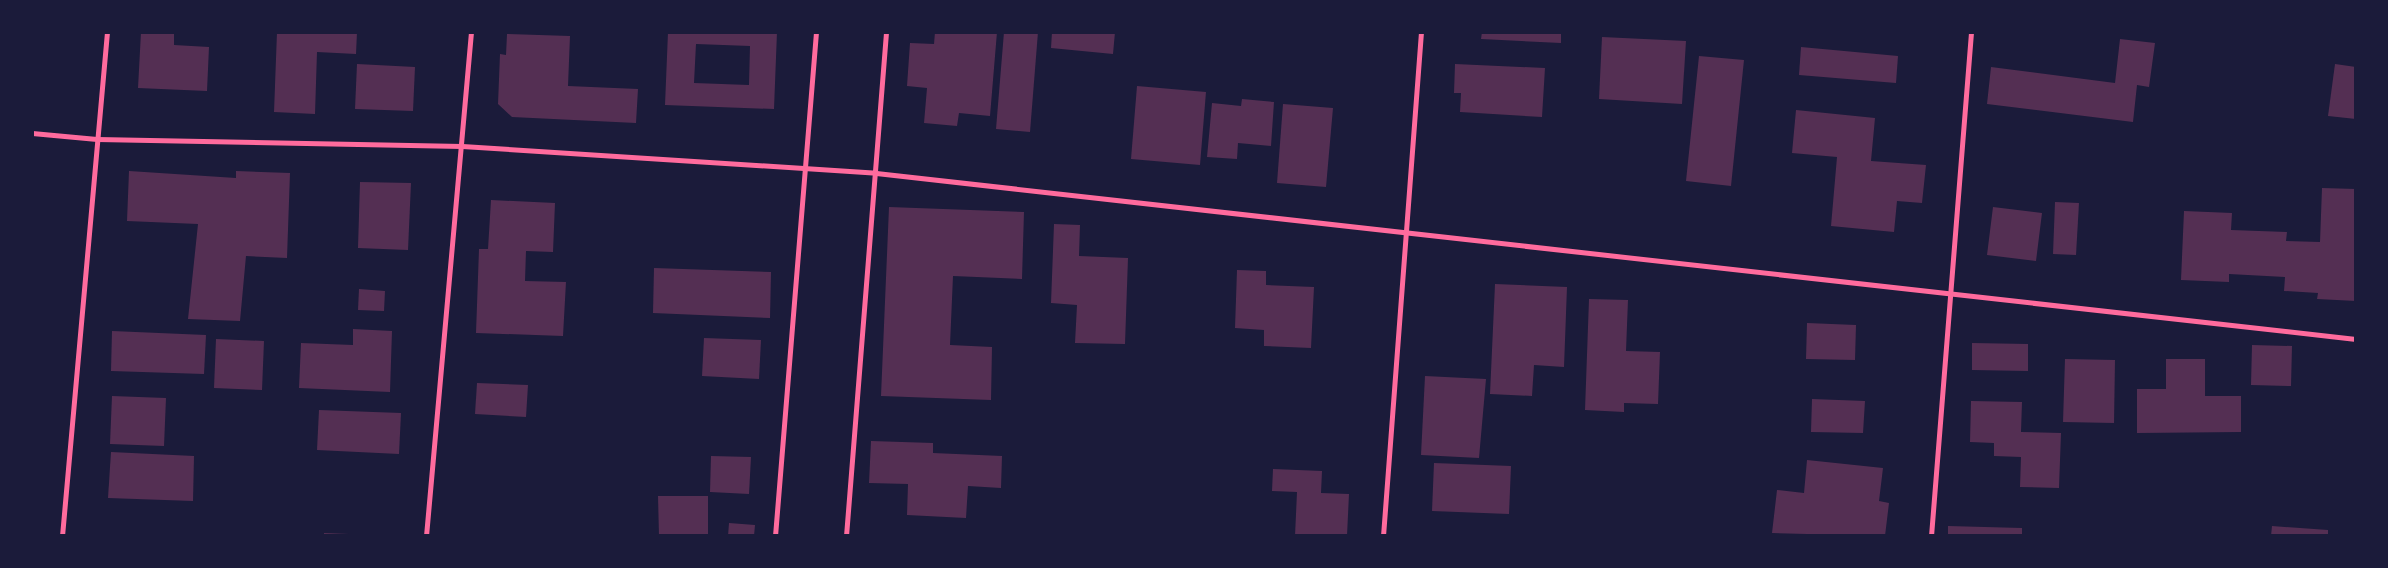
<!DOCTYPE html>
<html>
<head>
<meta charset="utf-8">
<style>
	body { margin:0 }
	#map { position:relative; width:2388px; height:568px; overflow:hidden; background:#1b1b3a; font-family:"Roboto Serif",serif }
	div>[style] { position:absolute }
	.building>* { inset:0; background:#542f53 }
	.minor>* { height:5px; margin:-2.5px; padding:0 2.5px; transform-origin:2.5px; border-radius:2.5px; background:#ff6b9d }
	span { translate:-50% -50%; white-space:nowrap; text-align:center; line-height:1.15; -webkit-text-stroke:4.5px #1b1b3a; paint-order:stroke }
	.frame { position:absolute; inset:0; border:34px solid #1b1b3a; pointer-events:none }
</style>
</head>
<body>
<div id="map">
	<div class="building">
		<div style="clip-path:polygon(141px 32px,174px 32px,174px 45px,209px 47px,207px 91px,138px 88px)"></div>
		<div style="clip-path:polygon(277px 32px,357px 32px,356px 54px,317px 52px,315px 114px,274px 112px)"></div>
		<div style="clip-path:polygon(evenodd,668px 32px,777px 32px,774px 109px,665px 105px,668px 32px,696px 44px,750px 46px,749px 85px,694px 83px,696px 44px)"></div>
		<div style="clip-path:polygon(935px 32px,997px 32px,990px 116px,959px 113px,957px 126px,924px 123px,927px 88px,907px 86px,910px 43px,934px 44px)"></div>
		<div style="clip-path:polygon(1004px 32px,1038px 32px,1030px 132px,996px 129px)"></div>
		<div style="clip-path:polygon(1052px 32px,1115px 32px,1113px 54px,1051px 48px)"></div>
		<div style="clip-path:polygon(1482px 32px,1561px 32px,1561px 43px,1481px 39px)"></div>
		<div style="clip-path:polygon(507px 34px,570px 36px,568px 86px,638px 89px,636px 123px,512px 117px,498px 104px,500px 54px,506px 55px)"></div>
		<div style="clip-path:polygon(1602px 37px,1686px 41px,1682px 104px,1599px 99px)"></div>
		<div style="clip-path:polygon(2120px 39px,2155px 43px,2149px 87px,2137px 85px,2133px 122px,1987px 104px,1991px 67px,2115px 83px)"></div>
		<div style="clip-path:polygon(1801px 47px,1898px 56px,1896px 83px,1799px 75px)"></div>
		<div style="clip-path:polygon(1699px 56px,1744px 60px,1731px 186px,1686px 181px)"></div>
		<div style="clip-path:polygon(357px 64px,415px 67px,413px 111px,355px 109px)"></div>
		<div style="clip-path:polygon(1455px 64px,1545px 68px,1542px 117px,1460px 112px,1461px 93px,1454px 93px)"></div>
		<div style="clip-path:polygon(2335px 64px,2356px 67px,2356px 119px,2328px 116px)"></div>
		<div style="clip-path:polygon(1137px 86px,1206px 92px,1200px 165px,1131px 159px)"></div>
		<div style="clip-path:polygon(1242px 99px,1274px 102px,1271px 146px,1238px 143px,1237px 159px,1207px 157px,1212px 103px,1241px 106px)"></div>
		<div style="clip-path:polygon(1283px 104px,1333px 108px,1326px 187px,1277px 183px)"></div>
		<div style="clip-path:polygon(1796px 110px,1875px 118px,1871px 161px,1926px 165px,1922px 203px,1897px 201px,1894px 232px,1831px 226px,1837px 157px,1792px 153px)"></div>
		<div style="clip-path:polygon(129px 171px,236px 178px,236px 171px,290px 173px,287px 258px,246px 256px,240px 321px,188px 319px,198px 224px,127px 221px)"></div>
		<div style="clip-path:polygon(360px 182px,411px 183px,408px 250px,358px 248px)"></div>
		<div style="clip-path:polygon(2322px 188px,2356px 189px,2356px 301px,2317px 299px,2318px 293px,2284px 291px,2285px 277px,2229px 274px,2229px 282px,2181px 280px,2184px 211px,2232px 213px,2231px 230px,2287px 232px,2286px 241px,2320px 242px)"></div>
		<div style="clip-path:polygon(491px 200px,555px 203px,553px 252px,526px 251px,525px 281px,566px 282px,563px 336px,476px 333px,479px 249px,488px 249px)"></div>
		<div style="clip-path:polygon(2055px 202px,2079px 203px,2076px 255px,2053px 254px)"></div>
		<div style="clip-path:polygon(889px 207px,1024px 212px,1022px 279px,953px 276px,950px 345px,992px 347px,991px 400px,881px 396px)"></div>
		<div style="clip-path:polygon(1993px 207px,2042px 213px,2036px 261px,1987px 255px)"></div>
		<div style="clip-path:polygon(1054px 224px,1080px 225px,1079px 256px,1128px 258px,1125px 344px,1075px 343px,1077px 305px,1051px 303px)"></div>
		<div style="clip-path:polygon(654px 268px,771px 272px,770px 318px,653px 313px)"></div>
		<div style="clip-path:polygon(1237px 270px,1266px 271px,1266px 285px,1314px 287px,1311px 348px,1264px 346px,1264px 330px,1235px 328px)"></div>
		<div style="clip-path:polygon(1495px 284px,1567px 287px,1564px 367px,1534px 365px,1532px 396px,1490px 394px)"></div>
		<div style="clip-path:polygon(359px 289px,385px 291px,384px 311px,358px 310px)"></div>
		<div style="clip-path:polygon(1589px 299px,1628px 300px,1626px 351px,1660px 352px,1658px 404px,1624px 403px,1624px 412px,1585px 410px)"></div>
		<div style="clip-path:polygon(1807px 323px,1856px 325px,1855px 360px,1806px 359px)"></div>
		<div style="clip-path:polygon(353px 329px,392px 331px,390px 392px,299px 388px,301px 343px,353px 345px)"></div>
		<div style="clip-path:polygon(112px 331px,206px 335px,204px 374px,111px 371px)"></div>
		<div style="clip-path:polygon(704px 338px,761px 340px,759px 379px,702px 376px)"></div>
		<div style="clip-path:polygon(216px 339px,264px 341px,262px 390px,214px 388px)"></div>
		<div style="clip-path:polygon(1972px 343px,2028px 344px,2028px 371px,1972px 370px)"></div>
		<div style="clip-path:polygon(2252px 345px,2292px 346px,2291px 386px,2251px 385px)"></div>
		<div style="clip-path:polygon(2065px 359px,2115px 360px,2114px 423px,2063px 422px)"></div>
		<div style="clip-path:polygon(2166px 359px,2205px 359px,2205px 396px,2241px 396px,2241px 432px,2137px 433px,2137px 389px,2166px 389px)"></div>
		<div style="clip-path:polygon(1425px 376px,1486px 379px,1479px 458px,1421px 455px)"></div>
		<div style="clip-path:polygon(477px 383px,528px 385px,526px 417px,475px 414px)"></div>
		<div style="clip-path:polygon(112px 396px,166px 398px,164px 446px,110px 444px)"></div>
		<div style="clip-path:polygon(1812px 399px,1865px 401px,1863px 433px,1811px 432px)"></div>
		<div style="clip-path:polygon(1971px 401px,2022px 402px,2021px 432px,2061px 433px,2059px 488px,2020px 487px,2021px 457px,1994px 456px,1994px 443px,1970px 442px)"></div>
		<div style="clip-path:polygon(319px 410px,401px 413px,399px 454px,317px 450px)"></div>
		<div style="clip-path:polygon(871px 441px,933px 443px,933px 453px,1002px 456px,1001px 488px,968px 486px,966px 518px,907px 515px,908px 484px,869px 483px)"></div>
		<div style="clip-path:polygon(111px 452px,194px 456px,193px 501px,108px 498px)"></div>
		<div style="clip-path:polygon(711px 456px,751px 457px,749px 494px,710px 492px)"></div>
		<div style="clip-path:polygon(1807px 460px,1883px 468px,1879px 501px,1889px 503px,1885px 536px,1772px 533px,1777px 490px,1804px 493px)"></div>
		<div style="clip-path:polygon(1434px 463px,1511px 466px,1509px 514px,1432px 511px)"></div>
		<div style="clip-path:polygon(1273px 469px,1322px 471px,1321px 493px,1349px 494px,1347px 536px,1295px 536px,1297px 492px,1272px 491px)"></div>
		<div style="clip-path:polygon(658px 496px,708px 496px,708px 536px,659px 536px)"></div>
		<div style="clip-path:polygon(729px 523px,755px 525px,754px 536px,728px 536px)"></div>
		<div style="clip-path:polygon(1948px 526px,2022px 528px,2022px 536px,1948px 536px)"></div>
		<div style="clip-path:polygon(2272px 526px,2328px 530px,2328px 536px,2271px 536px)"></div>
		<div style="clip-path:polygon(324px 533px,349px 534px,349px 536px,324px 536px)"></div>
	</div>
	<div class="minor">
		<div style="left:32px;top:133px;width:65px;rotate:5.3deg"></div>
		<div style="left:97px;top:139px;width:365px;rotate:1.1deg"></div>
		<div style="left:462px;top:146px;width:415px;rotate:3.7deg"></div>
		<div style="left:876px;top:173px;width:1489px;rotate:6.4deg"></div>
		<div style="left:62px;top:536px;width:506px;rotate:-84.9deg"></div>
		<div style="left:426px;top:536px;width:506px;rotate:-84.9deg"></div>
		<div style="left:775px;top:536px;width:506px;rotate:-85.35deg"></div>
		<div style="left:846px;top:536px;width:506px;rotate:-85.46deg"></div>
		<div style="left:1383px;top:536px;width:505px;rotate:-85.69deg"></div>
		<div style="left:1931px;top:536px;width:506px;rotate:-85.46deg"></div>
	</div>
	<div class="frame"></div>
</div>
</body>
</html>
